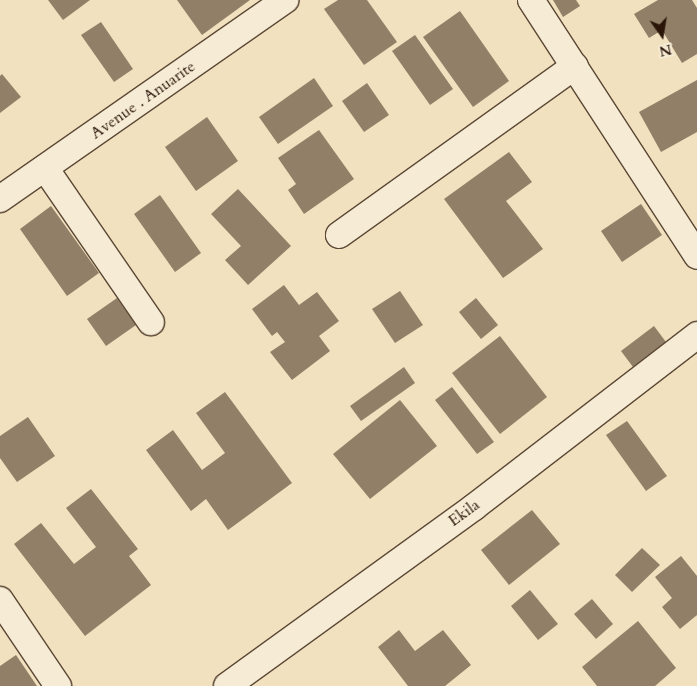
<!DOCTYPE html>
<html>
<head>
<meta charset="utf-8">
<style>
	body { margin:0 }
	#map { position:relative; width:697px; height:686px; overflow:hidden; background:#f1e1be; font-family:Cardo,serif }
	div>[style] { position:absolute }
	.building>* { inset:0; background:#927f67 }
	.roads { filter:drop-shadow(1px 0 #5c4836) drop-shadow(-1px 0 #5c4836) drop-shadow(0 1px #5c4836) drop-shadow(0 -1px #5c4836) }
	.minor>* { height:26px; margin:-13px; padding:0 13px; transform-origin:13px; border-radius:13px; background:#f6ecd5 }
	span { translate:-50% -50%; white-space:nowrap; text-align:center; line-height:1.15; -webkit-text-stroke:5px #f6ecd5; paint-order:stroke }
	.street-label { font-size:16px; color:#2b1509 }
	.north { position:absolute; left:637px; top:10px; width:50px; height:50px; -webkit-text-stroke:4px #f6ecd5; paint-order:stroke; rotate:167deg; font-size:14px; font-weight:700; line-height:20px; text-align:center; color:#2b1509 }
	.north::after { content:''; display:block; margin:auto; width:18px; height:22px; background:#2b1509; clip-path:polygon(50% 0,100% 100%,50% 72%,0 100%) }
</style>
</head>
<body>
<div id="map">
	<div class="building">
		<div style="clip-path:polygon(48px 0,90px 0,63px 20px)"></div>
		<div style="clip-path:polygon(177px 0,250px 0,202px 35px)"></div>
		<div style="clip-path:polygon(338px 0,367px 0,397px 42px,364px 65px,324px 9px)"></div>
		<div style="clip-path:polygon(553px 0,576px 0,580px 6px,563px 17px)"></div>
		<div style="clip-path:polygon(658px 0,692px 0,697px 8px,697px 54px,682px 63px,662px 30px,649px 38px,634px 14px)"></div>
		<div style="clip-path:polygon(460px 11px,509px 81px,473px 107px,423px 37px)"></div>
		<div style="clip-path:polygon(101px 22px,133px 69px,114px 82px,81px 35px)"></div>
		<div style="clip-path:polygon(415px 35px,453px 89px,430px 105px,392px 51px)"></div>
		<div style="clip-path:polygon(2px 74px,21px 97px,0 113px,0 76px)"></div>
		<div style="clip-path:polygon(314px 78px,333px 106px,278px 144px,259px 117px)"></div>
		<div style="clip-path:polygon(697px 80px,697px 132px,661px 152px,639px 112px)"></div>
		<div style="clip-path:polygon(367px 83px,389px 115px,364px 132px,342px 101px)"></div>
		<div style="clip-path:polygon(207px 117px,238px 161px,196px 191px,165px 147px)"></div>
		<div style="clip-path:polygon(319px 130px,354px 179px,304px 214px,288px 190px,296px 184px,278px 158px)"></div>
		<div style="clip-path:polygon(509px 152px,532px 182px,506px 201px,543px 249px,503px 278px,444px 199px)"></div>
		<div style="clip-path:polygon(238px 189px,291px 246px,248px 285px,225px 260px,241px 246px,211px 214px)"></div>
		<div style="clip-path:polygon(160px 195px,201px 253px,175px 272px,134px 214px)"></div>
		<div style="clip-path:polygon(641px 204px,662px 235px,622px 262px,601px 231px)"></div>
		<div style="clip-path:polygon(51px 206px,99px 273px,67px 296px,20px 229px)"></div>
		<div style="clip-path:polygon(284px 285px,299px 305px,317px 292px,339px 321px,319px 336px,330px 351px,292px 380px,270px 352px,285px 342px,277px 332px,272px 336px,252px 309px)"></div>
		<div style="clip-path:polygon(400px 291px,423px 325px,395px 343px,372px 309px)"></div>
		<div style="clip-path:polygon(117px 298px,136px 325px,106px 346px,87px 319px)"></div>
		<div style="clip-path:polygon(476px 298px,498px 325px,481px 339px,459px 312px)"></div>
		<div style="clip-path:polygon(654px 326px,666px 342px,633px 367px,621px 351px)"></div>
		<div style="clip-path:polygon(500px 336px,547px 397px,500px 434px,452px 373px)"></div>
		<div style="clip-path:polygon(404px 367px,415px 383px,361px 421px,350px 406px)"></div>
		<div style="clip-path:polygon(452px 387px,494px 442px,477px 454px,435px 400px)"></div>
		<div style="clip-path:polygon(225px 392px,292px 483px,228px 530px,206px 499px,191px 511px,146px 450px,173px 430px,202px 470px,225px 453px,196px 413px)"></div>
		<div style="clip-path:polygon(400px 400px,437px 446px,370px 499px,333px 454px)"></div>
		<div style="clip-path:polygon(28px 417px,55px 456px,17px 482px,0 458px,0 436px)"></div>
		<div style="clip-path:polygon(627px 421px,667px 476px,646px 491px,606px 435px)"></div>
		<div style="clip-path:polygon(91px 489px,138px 549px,129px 556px,151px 585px,85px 636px,14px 544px,41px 523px,74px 564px,96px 547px,66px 508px)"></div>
		<div style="clip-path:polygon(532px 510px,560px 544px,509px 585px,481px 550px)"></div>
		<div style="clip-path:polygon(642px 548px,660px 565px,632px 592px,615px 575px)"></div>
		<div style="clip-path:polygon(681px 556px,697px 576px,697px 615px,680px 629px,662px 607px,672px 598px,655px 577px)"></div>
		<div style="clip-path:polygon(530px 590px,558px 624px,538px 640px,511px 606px)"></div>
		<div style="clip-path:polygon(592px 599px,613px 624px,596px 639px,574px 614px)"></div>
		<div style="clip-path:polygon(638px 621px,676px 668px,655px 686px,597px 686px,582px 667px)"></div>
		<div style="clip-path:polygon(399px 630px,415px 651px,443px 630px,471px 665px,445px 686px,408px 686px,378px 647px)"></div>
		<div style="clip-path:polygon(16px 655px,37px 686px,0 686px,0 666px)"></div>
	</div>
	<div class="roads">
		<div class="minor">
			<div style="left:531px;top:0;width:305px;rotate:57deg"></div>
			<div style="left:45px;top:168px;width:187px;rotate:55.5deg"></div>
			<div style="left:0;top:199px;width:348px;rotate:-34.9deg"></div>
			<div style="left:339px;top:235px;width:290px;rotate:-35.6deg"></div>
			<div style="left:0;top:600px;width:104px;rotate:56deg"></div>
			<div style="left:227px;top:686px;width:305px;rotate:-35.9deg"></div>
			<div style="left:474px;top:507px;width:282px;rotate:-37.6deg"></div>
		</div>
	</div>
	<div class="street-label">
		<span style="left:143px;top:100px;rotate:-35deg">Avenue . Anuarite</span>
		<span style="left:464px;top:513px;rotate:-36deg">Ekila</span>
	</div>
	<div class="north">N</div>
</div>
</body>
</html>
